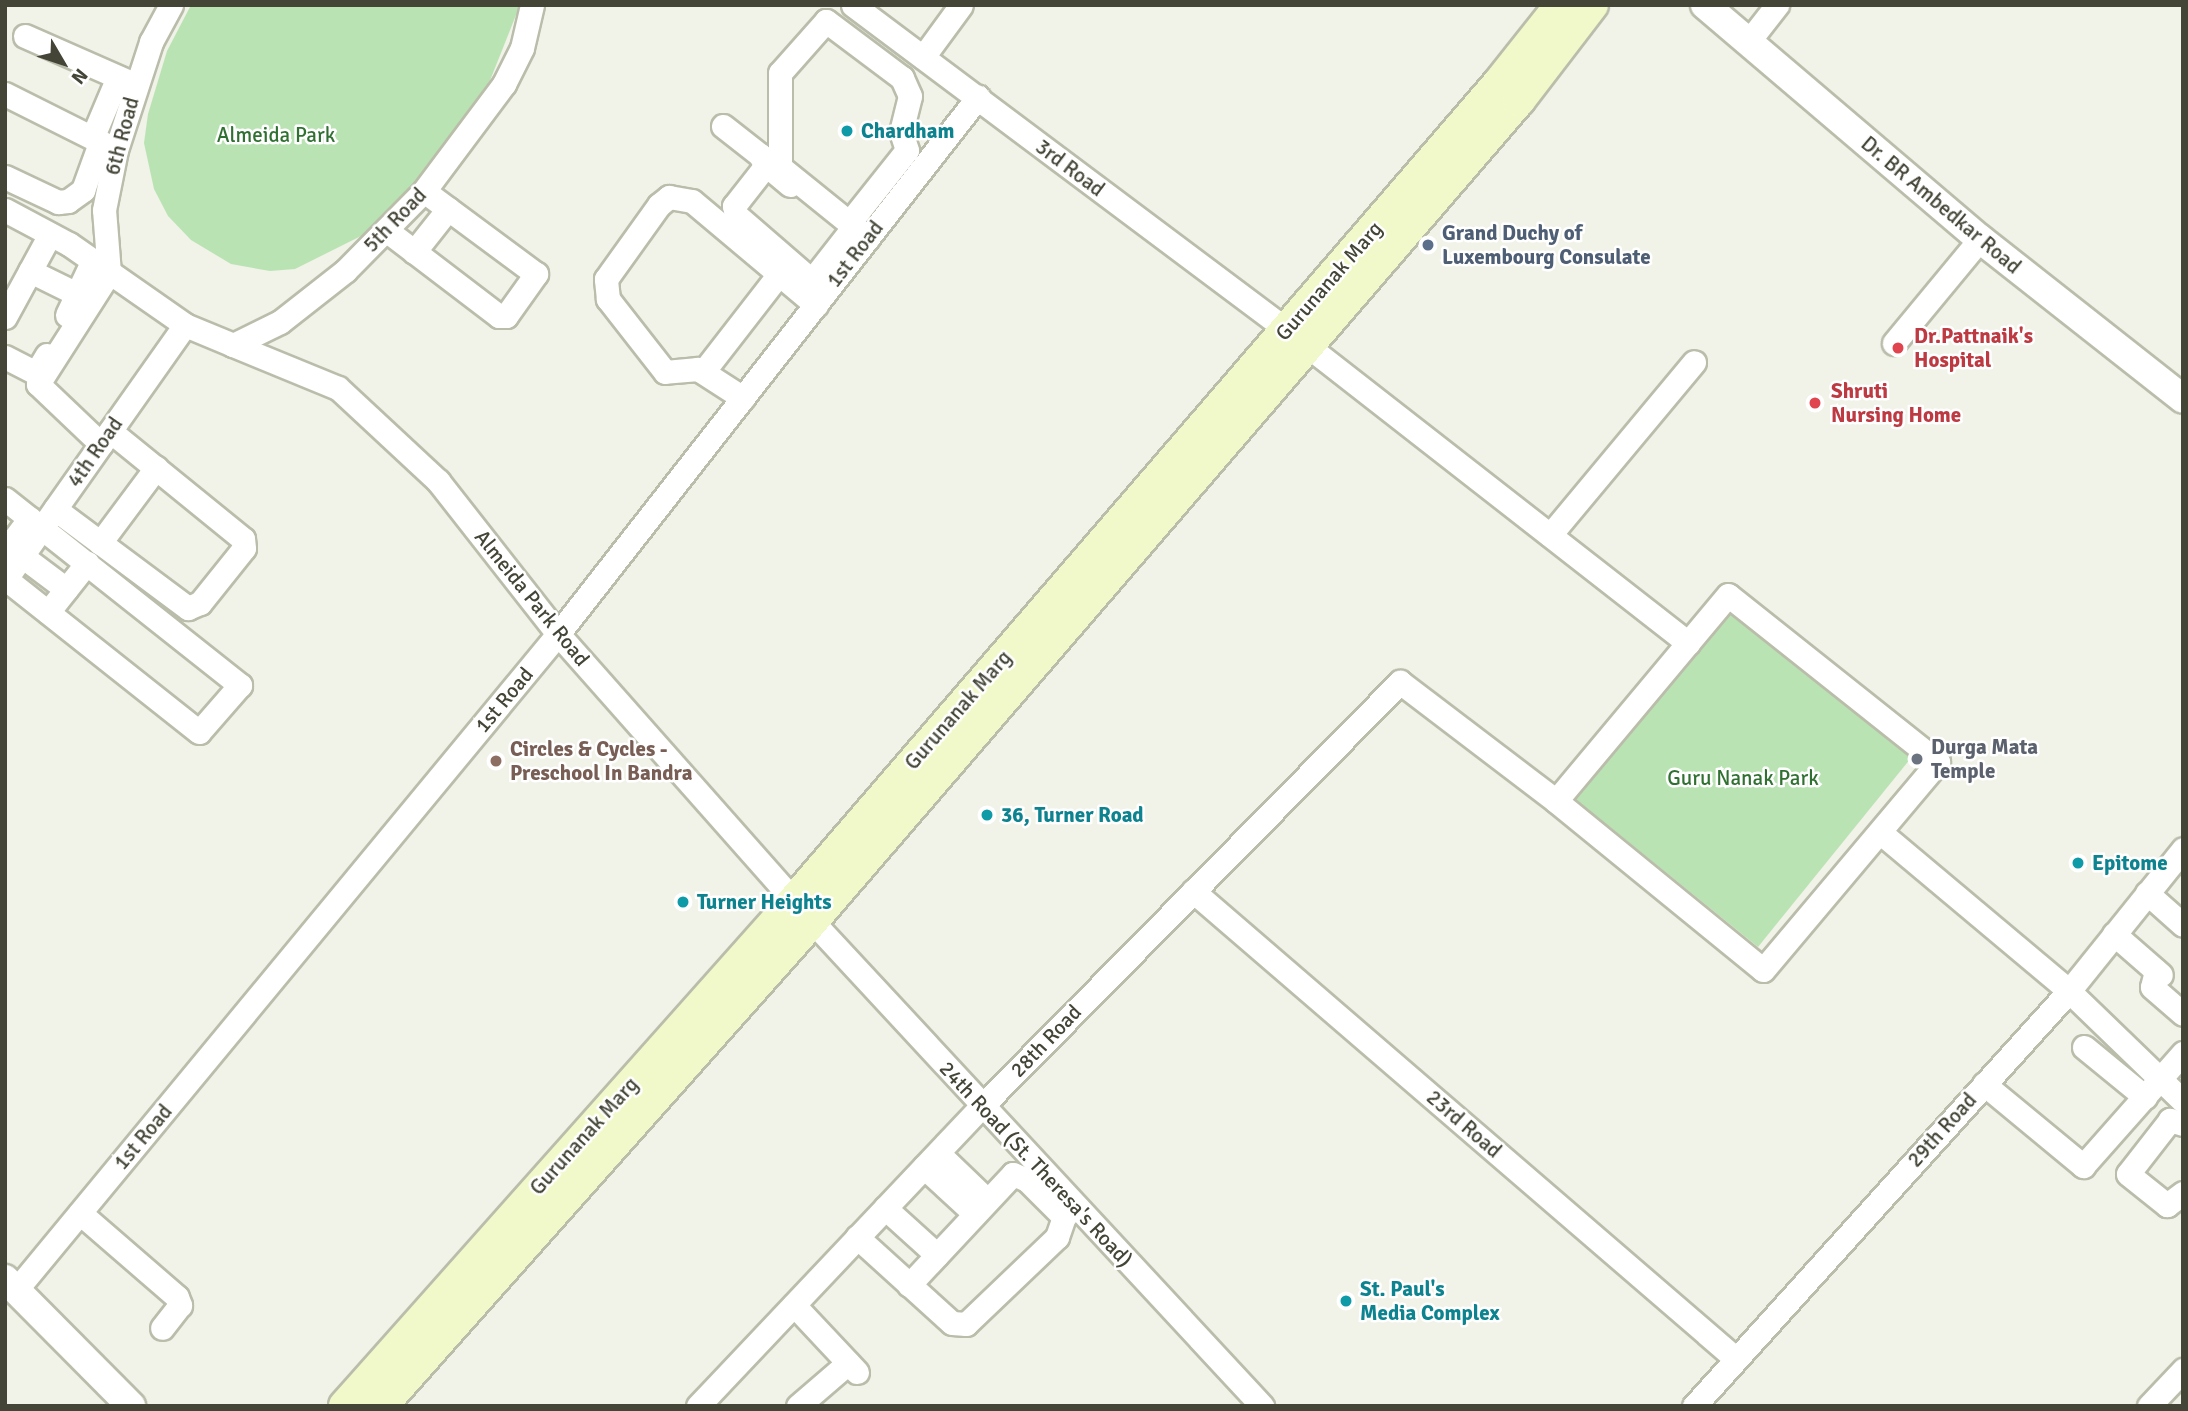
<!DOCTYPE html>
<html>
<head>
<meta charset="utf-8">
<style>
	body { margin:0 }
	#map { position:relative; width:2188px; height:1411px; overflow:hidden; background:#f1f2e8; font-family:Signika,sans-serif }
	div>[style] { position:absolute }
	.green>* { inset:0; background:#bae3b4 }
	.roads { filter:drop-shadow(2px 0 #bbbdab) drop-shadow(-2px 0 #bbbdab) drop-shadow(0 2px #bbbdab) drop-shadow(0 -2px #bbbdab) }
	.minor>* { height:23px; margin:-11.5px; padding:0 11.5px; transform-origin:11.5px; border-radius:11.5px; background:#fff }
	.tertiary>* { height:28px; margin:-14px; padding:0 14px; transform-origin:14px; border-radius:14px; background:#fff }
	.secondary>* { height:32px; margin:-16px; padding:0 16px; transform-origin:16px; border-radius:16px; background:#f1f9ca }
	.dots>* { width:19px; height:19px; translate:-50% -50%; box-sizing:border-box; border:4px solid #fff; border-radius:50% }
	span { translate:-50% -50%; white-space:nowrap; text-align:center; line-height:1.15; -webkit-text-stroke:5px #fff; paint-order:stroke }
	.culture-label { font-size:21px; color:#0d838f; font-weight:700 }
	.left { translate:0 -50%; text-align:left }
	.park-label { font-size:21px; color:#307132 }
	.street-label { font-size:21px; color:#444537 }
	.service-label { font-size:21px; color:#4e5e75; font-weight:700 }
	.health-label { font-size:21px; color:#be3a42; font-weight:700 }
	.worship-label { font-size:21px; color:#5b616d; font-weight:700 }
	.education-label { font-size:21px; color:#785e54; font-weight:700 }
	.frame { position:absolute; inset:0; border:7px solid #444537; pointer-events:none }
	.north { position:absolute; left:28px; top:28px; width:70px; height:70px; -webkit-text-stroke:5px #fff; paint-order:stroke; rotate:129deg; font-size:19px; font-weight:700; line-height:28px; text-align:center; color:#444537 }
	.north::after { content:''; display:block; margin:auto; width:24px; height:32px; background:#444537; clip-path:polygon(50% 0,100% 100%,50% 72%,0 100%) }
</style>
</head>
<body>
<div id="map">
	<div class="green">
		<div style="clip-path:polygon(191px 5px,520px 5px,487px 88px,432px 164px,401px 197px,363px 235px,295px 269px,270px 271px,231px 264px,191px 240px,168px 216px,154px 189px,144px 143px,148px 114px,167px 51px)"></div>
		<div style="clip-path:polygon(1727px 609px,1911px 758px,1758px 947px,1574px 798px)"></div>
	</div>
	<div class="roads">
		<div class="minor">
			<div style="left:853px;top:5px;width:542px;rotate:36.83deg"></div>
			<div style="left:1287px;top:330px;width:509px;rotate:37.97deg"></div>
			<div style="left:25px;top:36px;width:121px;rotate:23.8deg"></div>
			<div style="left:1748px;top:42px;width:47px;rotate:-51.9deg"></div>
			<div style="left:923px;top:57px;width:64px;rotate:-53.8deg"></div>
			<div style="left:5px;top:94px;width:121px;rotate:26.6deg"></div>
			<div style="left:723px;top:126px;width:47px;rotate:38.1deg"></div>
			<div style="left:760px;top:155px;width:17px;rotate:62deg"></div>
			<div style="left:96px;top:129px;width:56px;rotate:-67.1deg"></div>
			<div style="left:5px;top:177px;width:59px;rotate:25.3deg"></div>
			<div style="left:58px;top:202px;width:10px;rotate:-6deg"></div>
			<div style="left:68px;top:201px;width:19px;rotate:-36deg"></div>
			<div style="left:83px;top:190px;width:50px;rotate:-70.1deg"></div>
			<div style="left:790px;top:185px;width:23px;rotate:-140deg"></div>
			<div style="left:772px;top:170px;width:9px;rotate:-174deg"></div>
			<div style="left:763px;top:169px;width:47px;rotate:128.1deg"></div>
			<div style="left:734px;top:206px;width:9px;rotate:77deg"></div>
			<div style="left:736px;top:215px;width:118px;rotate:40.9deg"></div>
			<div style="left:5px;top:210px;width:72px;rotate:28deg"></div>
			<div style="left:69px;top:244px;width:141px;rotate:34.9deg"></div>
			<div style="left:185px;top:325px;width:52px;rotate:22.6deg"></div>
			<div style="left:233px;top:345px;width:52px;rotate:-26.1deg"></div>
			<div style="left:280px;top:322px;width:83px;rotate:-38.1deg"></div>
			<div style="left:345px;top:271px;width:112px;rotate:-45.4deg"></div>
			<div style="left:424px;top:191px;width:134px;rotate:-53.2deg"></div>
			<div style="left:504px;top:84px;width:40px;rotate:-63.4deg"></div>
			<div style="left:522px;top:48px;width:44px;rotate:-76.9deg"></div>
			<div style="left:849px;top:223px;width:93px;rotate:-51.5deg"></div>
			<div style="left:907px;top:150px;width:19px;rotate:-108deg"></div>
			<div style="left:901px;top:132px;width:37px;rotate:-76deg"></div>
			<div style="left:910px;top:96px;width:20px;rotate:-114deg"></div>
			<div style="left:902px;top:78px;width:95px;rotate:-143.1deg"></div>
			<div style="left:826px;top:21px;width:69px;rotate:131.5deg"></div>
			<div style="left:780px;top:73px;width:94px;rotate:90deg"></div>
			<div style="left:780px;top:167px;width:113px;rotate:38.9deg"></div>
			<div style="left:386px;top:230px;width:142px;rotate:37.3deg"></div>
			<div style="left:499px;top:316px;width:7px"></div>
			<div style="left:506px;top:316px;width:52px;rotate:-54.5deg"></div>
			<div style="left:536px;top:274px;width:139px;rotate:-143.5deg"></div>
			<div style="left:414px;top:252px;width:55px;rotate:-51.7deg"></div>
			<div style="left:30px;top:271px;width:52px;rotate:26.1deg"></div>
			<div style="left:109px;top:273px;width:63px;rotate:-94.5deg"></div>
			<div style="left:104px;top:210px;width:61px;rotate:-78.7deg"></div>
			<div style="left:116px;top:150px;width:114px;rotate:-72deg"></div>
			<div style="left:151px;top:42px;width:42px;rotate:-61.6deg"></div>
			<div style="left:812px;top:280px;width:58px;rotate:-52deg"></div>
			<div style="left:67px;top:315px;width:59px;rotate:-64.7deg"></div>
			<div style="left:5px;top:317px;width:94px;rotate:-61.5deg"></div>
			<div style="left:1894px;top:343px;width:135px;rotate:-50.4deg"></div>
			<div style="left:233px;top:345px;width:113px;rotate:22.3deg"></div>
			<div style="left:338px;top:388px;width:137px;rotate:42.9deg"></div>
			<div style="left:438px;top:481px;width:194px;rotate:51.9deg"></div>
			<div style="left:558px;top:634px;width:383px;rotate:48.5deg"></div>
			<div style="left:812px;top:921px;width:662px;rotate:47.14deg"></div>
			<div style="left:5px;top:357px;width:35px;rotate:27deg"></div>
			<div style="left:36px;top:373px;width:21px;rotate:-59deg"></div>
			<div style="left:703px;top:372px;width:124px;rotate:-52.2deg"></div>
			<div style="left:743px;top:398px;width:54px;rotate:-147.2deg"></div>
			<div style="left:698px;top:369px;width:33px;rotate:175deg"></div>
			<div style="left:665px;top:372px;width:93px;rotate:-128deg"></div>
			<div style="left:608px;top:299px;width:20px;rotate:-96deg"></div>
			<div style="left:606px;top:279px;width:91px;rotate:-54.4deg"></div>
			<div style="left:659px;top:205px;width:13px;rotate:-39deg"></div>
			<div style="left:669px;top:197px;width:23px;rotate:10deg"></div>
			<div style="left:692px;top:201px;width:162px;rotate:40deg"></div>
			<div style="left:101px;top:444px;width:87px;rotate:-136.4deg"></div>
			<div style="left:38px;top:384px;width:132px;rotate:-57.4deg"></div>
			<div style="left:5px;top:499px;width:300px;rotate:38.4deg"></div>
			<div style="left:240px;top:685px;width:62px;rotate:131.1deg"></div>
			<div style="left:199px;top:732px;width:248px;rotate:-141.6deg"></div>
			<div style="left:55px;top:509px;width:166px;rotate:36.7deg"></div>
			<div style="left:188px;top:608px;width:13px;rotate:-23deg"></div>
			<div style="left:200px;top:603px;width:70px;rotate:-51.3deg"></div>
			<div style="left:244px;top:548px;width:9px;rotate:-96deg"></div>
			<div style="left:243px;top:539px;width:171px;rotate:-140.9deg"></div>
			<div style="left:1550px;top:535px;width:225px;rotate:-50.2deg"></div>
			<div style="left:100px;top:543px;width:94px;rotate:-53.3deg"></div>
			<div style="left:5px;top:551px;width:41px;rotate:-52.9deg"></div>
			<div style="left:22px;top:556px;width:55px;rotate:36.9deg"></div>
			<div style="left:5px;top:580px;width:312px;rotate:-54.8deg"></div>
			<div style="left:48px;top:612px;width:63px;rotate:-51.5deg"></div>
			<div style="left:1881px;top:833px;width:246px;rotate:40deg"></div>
			<div style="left:2069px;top:991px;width:158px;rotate:44deg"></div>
			<div style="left:1193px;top:891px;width:715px;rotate:40.75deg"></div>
			<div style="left:2147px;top:893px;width:48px;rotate:41.6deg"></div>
			<div style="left:2114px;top:934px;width:62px;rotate:41.1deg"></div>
			<div style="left:2156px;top:971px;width:16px;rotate:104deg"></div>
			<div style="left:2152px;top:987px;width:41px;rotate:41.1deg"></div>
			<div style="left:2084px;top:1047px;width:79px;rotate:39.3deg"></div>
			<div style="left:1984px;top:1084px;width:129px;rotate:39.6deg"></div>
			<div style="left:2083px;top:1166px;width:151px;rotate:-48.5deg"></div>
			<div style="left:2183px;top:1124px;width:14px;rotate:-163deg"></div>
			<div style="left:2170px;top:1120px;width:68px;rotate:127.9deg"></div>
			<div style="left:2128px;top:1174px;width:50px;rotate:38.5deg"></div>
			<div style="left:2167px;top:1205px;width:20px;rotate:-37deg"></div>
			<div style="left:938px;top:1153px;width:66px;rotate:43.8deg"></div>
			<div style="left:924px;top:1167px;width:68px;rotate:42.6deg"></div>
			<div style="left:885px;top:1208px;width:70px;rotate:42.1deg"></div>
			<div style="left:80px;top:1213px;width:128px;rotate:40.9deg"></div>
			<div style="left:177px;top:1297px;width:9px;rotate:69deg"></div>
			<div style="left:180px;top:1305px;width:29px;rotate:128deg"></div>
			<div style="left:857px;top:1237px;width:128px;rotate:42.2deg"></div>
			<div style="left:952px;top:1323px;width:14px;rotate:4deg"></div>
			<div style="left:966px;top:1324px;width:126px;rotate:-43.7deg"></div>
			<div style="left:1057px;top:1237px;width:21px;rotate:-71deg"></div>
			<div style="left:1064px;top:1217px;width:16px;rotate:-47deg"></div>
			<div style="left:909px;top:1285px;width:152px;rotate:-46.9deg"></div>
			<div style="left:1013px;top:1174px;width:15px;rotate:23deg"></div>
			<div style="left:1027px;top:1180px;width:52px;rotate:45deg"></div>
			<div style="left:16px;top:1290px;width:851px;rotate:-50.44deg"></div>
			<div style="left:558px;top:634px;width:682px;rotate:-51.97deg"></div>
			<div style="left:794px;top:1305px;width:92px;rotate:46.8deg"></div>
			<div style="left:698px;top:1406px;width:412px;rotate:-46.6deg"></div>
			<div style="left:981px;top:1107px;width:597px;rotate:-45.41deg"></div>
			<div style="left:1400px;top:682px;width:196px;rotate:37.3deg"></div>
			<div style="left:1556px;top:801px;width:267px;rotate:39.2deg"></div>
			<div style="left:1763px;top:970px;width:272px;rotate:-49.9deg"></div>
			<div style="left:1938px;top:762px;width:268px;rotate:-141.5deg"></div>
			<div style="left:1728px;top:595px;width:268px;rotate:129.9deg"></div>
			<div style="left:798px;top:1406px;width:66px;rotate:-40.7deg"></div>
			<div style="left:1694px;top:1406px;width:559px;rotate:-47.9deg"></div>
			<div style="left:2069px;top:991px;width:182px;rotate:-51.2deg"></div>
			<div style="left:2149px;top:1406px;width:50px;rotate:-46.6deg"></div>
		</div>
		<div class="tertiary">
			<div style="left:1705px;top:5px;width:361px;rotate:40.4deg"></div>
			<div style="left:1980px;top:239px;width:258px;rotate:38.2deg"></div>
			<div style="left:5px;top:1279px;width:179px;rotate:45.2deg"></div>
		</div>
		<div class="secondary">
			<div style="left:345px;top:1406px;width:676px;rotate:-48.36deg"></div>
			<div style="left:794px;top:901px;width:1081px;rotate:-49.24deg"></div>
			<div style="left:1500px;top:82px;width:98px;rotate:-51.6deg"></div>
			<div style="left:381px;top:1406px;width:649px;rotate:-48.37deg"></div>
			<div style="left:812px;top:921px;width:1083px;rotate:-49.27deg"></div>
			<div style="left:1519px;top:100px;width:120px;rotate:-52.5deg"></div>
		</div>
	</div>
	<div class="dots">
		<div style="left:847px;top:131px;background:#0f9aa8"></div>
		<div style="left:1428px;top:245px;background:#5c6f8a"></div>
		<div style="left:1898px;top:348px;background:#e0444e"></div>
		<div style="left:1815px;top:403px;background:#e0444e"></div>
		<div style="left:1917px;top:759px;background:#6b7280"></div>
		<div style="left:496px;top:761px;background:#8d6e63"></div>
		<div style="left:987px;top:815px;background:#0f9aa8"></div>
		<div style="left:2078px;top:863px;background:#0f9aa8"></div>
		<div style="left:683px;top:902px;background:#0f9aa8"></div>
		<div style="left:1346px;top:1301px;background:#0f9aa8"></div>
	</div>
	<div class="culture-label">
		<span class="left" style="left:861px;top:131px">Chardham</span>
		<span class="left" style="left:1001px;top:815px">36, Turner Road</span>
		<span class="left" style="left:2092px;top:863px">Epitome</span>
		<span class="left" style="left:697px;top:902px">Turner Heights</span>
		<span class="left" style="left:1360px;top:1301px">St. Paul's<br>Media Complex</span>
	</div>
	<div class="park-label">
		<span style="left:276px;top:135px">Almeida Park</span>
		<span style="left:1743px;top:778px">Guru Nanak Park</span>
	</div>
	<div class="street-label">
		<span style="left:122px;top:136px;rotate:-75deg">6th Road</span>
		<span style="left:1070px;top:168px;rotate:37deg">3rd Road</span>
		<span style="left:1941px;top:205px;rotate:40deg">Dr. BR Ambedkar Road</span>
		<span style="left:395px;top:220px;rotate:-46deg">5th Road</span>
		<span style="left:855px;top:254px;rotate:-52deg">1st Road</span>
		<span style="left:1329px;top:281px;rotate:-49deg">Gurunanak Marg</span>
		<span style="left:95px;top:452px;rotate:-55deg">4th Road</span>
		<span style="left:532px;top:598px;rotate:51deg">Almeida Park Road</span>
		<span style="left:504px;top:700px;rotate:-50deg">1st Road</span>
		<span style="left:958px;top:710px;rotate:-49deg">Gurunanak Marg</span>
		<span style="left:1046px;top:1041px;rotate:-46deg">28th Road</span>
		<span style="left:1464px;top:1124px;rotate:41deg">23rd Road</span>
		<span style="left:1942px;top:1130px;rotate:-48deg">29th Road</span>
		<span style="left:584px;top:1136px;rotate:-48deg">Gurunanak Marg</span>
		<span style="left:143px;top:1137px;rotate:-50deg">1st Road</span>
		<span style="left:1036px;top:1164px;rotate:47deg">24th Road (St. Theresa's Road)</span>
	</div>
	<div class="service-label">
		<span class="left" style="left:1442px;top:245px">Grand Duchy of<br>Luxembourg Consulate</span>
	</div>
	<div class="health-label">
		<span class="left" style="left:1914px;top:348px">Dr.Pattnaik's<br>Hospital</span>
		<span class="left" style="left:1831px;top:403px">Shruti<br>Nursing Home</span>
	</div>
	<div class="worship-label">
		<span class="left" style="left:1931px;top:759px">Durga Mata<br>Temple</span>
	</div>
	<div class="education-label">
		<span class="left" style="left:510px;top:761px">Circles &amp; Cycles -<br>Preschool In Bandra</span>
	</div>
	<div class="frame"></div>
	<div class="north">N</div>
</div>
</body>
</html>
